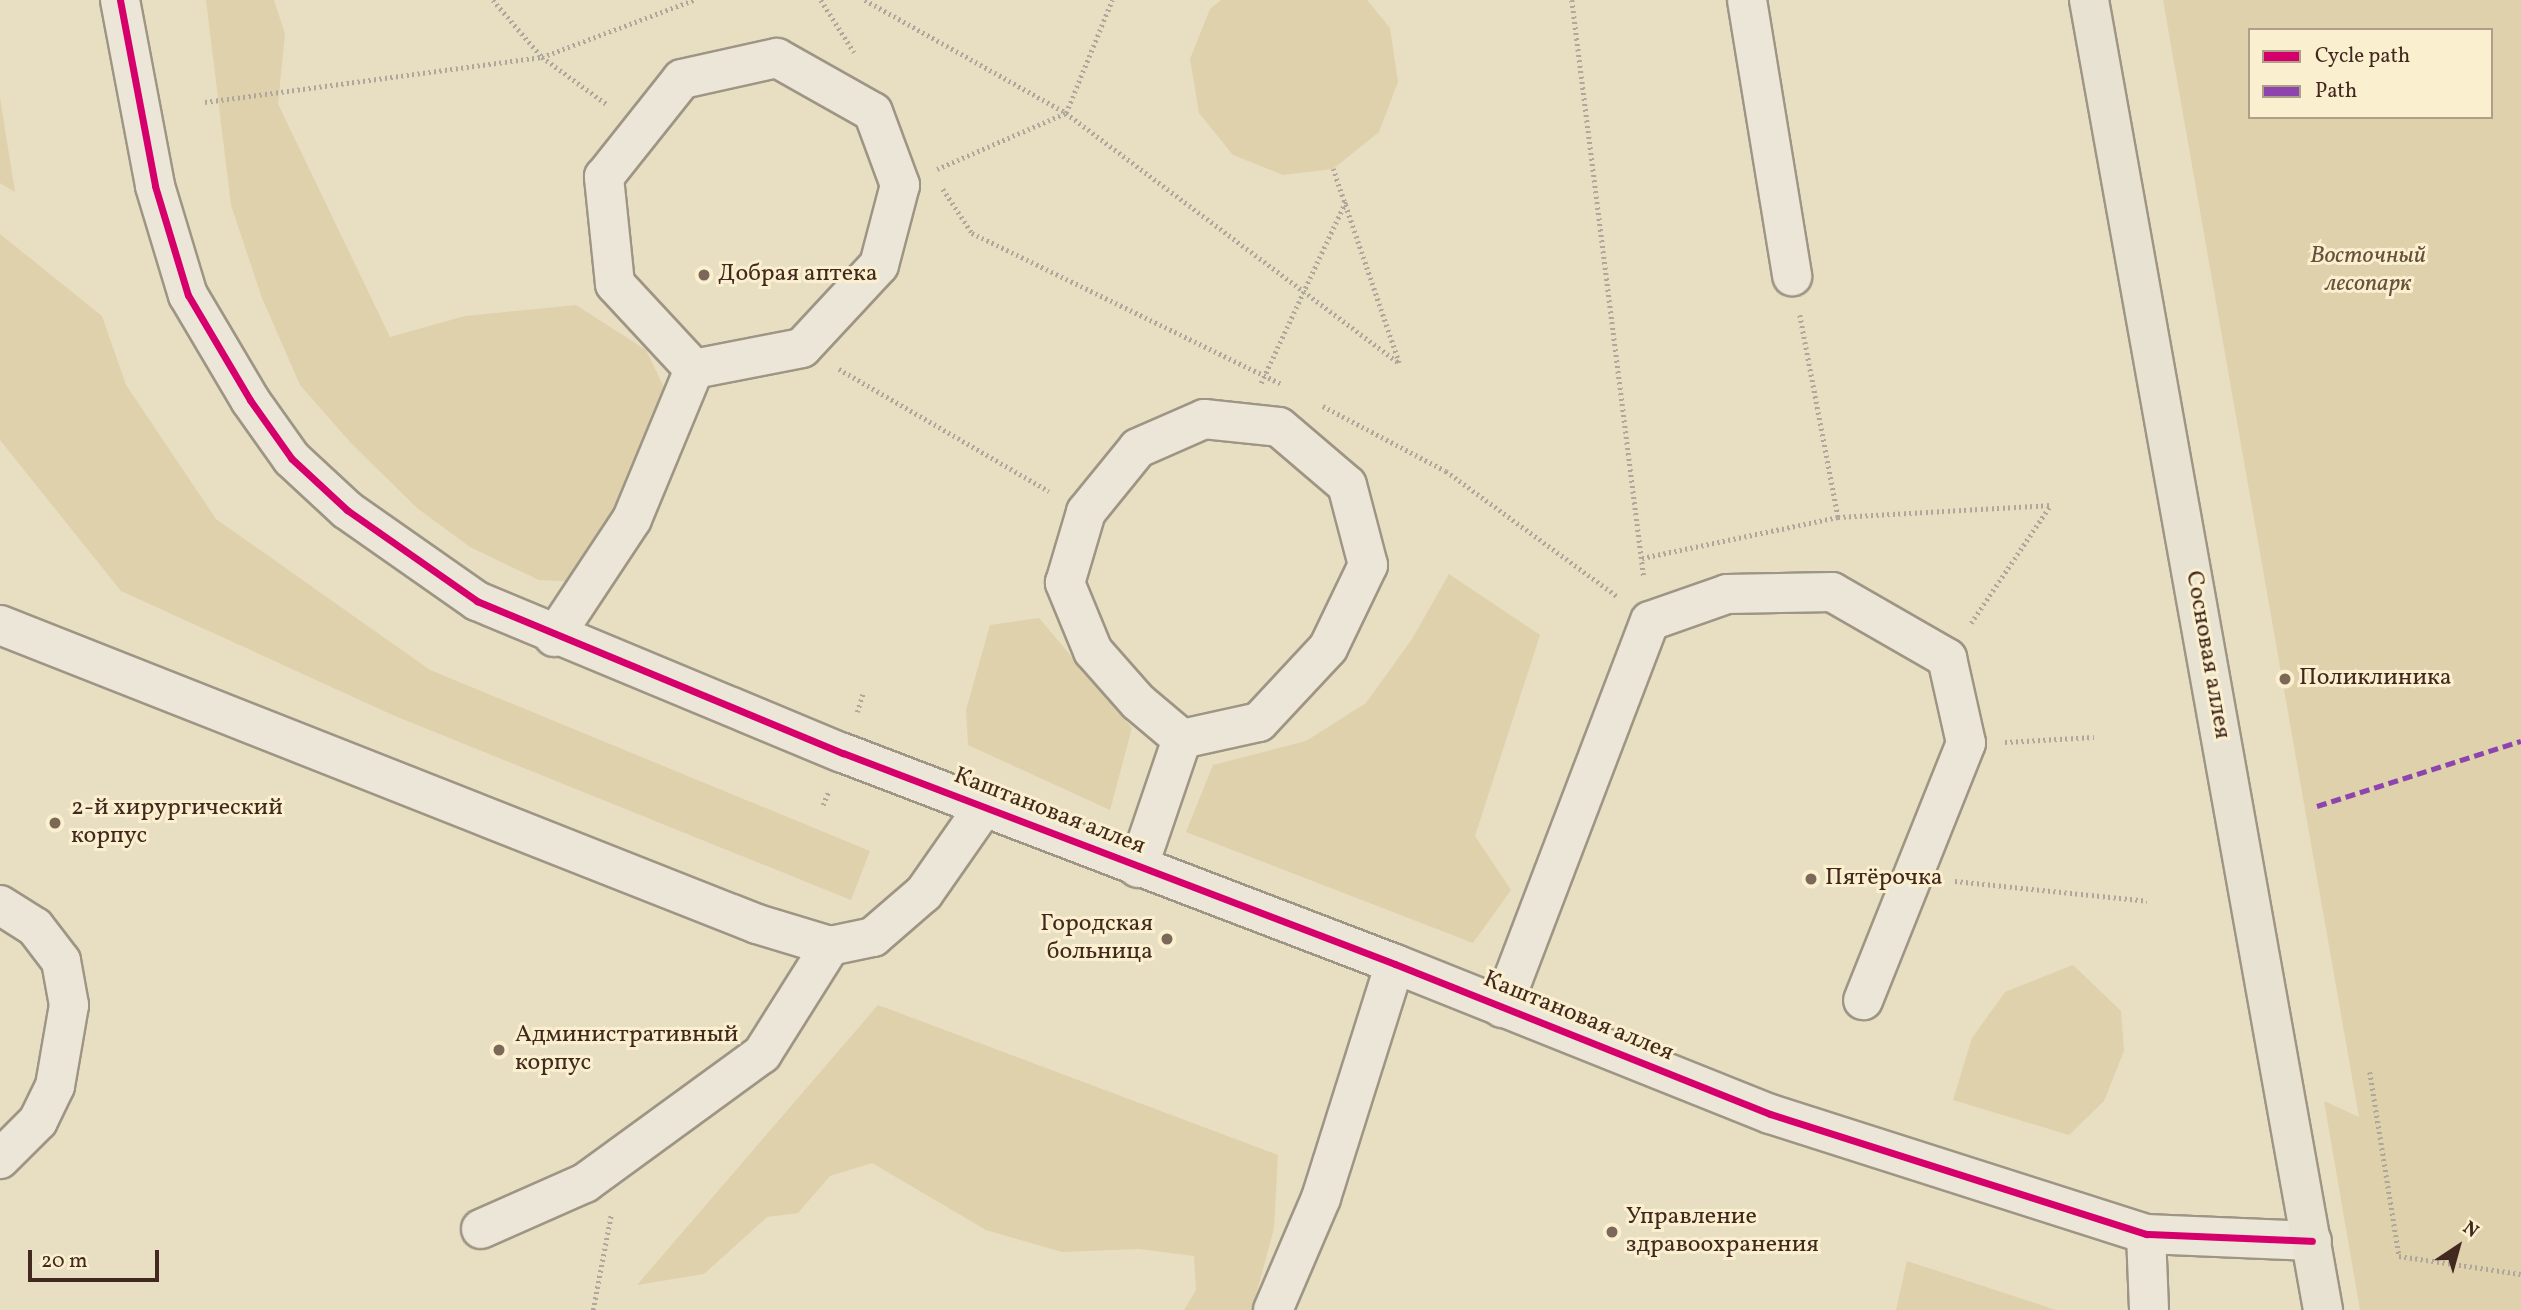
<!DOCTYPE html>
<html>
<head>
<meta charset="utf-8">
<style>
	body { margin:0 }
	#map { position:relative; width:2521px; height:1310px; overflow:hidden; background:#e8dec2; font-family:Vollkorn,serif }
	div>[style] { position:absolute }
	.green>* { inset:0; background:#dfd1ac }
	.path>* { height:4.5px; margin-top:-2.25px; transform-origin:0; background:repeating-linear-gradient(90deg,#ada79c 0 2px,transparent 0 5.5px) }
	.roads { filter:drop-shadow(2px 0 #9e9584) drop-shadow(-2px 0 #9e9584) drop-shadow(0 2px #9e9584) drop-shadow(0 -2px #9e9584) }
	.minor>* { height:38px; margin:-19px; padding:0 19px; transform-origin:19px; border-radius:19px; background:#ebe6d8 }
	.major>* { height:38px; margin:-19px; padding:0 19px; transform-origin:19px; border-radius:19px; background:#e7e2d2 }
	.quiet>* { height:5px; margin-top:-2.5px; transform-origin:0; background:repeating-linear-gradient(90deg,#8e44ad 0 10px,transparent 0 15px) }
	.cycleway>* { height:7px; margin:-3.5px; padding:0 3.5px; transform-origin:3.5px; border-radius:3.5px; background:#d6006c }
	.dots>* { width:19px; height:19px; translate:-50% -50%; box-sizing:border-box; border:4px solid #faefce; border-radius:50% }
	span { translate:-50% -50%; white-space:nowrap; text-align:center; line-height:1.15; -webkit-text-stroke:6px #faefce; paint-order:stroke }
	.park-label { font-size:24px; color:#68503d; font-style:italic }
	.poi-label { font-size:24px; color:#42281e }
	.left { translate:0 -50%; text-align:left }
	.right { translate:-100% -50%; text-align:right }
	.street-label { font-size:24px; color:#42281e }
	.legend { position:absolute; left:2248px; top:28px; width:245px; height:91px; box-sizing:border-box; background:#faefce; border:2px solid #b09f88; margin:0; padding:9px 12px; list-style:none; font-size:21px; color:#42281e }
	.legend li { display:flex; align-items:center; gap:14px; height:35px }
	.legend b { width:35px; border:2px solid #b09f88 }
	.north { position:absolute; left:2423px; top:1212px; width:70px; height:70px; -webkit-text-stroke:5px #faefce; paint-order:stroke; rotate:36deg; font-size:19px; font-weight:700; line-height:28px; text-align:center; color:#42281e }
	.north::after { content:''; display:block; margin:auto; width:24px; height:32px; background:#42281e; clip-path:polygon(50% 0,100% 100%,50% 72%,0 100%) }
	.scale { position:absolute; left:28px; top:1250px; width:131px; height:32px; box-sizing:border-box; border:4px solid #42281e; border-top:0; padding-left:9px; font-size:21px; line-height:24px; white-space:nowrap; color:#42281e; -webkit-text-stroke:5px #faefce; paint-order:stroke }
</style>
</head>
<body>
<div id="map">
	<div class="green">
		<div style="clip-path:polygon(206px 0,274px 0,285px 34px,278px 104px,390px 337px,465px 316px,576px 305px,646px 350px,674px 408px,586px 582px,539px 580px,470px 547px,417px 508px,351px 443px,300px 385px,262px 298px,231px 205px)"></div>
		<div style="clip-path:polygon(1221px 0,1367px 0,1390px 28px,1398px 82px,1379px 132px,1333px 169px,1283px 175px,1233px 155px,1199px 113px,1190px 59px,1210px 9px)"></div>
		<div style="clip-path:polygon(evenodd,2163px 0,2521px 0,2521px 1310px,2360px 1310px,2324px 1101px,2359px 1117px,2163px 0,2250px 30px,2491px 30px,2491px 117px,2250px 117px,2250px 30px)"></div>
		<div style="clip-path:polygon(0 98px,15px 192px,0 183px)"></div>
		<div style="clip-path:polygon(0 234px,102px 316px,126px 385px,216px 519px,430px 670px,870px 851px,851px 900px,395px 716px,121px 591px,0 440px)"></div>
		<div style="clip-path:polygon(1449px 574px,1540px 635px,1475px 836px,1511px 890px,1473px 943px,1186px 832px,1213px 765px,1306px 741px,1366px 703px,1412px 639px)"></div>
		<div style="clip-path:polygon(1039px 618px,1132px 728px,1110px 810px,968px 745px,966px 710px,990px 625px)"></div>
		<div style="clip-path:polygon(2073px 965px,2121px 1011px,2124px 1051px,2104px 1101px,2069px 1135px,1953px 1100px,1972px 1038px,2005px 992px)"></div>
		<div style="clip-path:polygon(878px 1005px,1278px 1155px,1274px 1228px,1252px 1310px,1184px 1310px,1196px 1290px,1194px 1256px,1139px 1249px,1062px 1252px,986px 1230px,872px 1163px,830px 1176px,798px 1213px,767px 1217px,704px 1274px,637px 1285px)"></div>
		<div style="clip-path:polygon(1907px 1261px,2056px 1310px,1896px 1310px)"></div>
	</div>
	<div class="path">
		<div style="left:493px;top:0;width:75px;rotate:49.3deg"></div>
		<div style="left:542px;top:57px;width:82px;rotate:36deg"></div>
		<div style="left:821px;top:0;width:62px;rotate:57.6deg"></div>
		<div style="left:865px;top:0;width:231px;rotate:29.3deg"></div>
		<div style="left:1066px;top:113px;width:416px;rotate:36.9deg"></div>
		<div style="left:1399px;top:363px;width:205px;rotate:-108.8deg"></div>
		<div style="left:1572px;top:0;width:582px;rotate:82.9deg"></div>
		<div style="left:205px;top:102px;width:340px;rotate:-7.6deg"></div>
		<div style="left:542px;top:57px;width:162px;rotate:-20.6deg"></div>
		<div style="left:937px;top:169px;width:141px;rotate:-23.5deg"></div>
		<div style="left:1066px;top:113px;width:122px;rotate:-67.8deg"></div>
		<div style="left:943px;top:189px;width:53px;rotate:56.6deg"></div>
		<div style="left:972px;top:233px;width:345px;rotate:26deg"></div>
		<div style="left:1800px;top:315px;width:206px;rotate:79.3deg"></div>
		<div style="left:839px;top:369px;width:243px;rotate:30.2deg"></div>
		<div style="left:1261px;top:383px;width:201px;rotate:-65deg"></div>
		<div style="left:1323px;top:406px;width:139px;rotate:27.9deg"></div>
		<div style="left:1446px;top:471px;width:213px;rotate:36.2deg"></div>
		<div style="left:1642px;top:558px;width:200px;rotate:-11.8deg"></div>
		<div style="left:1838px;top:517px;width:213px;rotate:-3.2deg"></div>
		<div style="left:1971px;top:623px;width:141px;rotate:-56deg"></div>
		<div style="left:857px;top:712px;width:20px;rotate:-72deg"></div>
		<div style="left:2005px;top:742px;width:89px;rotate:-3.2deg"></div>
		<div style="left:823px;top:805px;width:16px;rotate:-68deg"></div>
		<div style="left:1955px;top:881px;width:193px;rotate:5.9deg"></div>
		<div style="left:2370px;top:1072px;width:186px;rotate:81deg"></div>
		<div style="left:2399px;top:1256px;width:123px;rotate:8.4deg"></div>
		<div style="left:593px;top:1310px;width:97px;rotate:-79.3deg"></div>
	</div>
	<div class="roads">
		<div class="minor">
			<div style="left:120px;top:0;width:189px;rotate:79.3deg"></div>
			<div style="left:155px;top:186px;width:114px;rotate:73.2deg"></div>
			<div style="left:188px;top:295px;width:122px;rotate:59.4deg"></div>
			<div style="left:250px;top:400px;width:72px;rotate:54.6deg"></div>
			<div style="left:292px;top:459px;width:75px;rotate:42.8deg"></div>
			<div style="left:347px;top:510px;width:159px;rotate:35deg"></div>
			<div style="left:477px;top:601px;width:396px;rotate:22.6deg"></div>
			<div style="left:843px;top:753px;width:591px;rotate:20.92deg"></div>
			<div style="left:1395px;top:964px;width:404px;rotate:21.8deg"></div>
			<div style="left:1770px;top:1114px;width:395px;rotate:17.7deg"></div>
			<div style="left:2146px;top:1234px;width:166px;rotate:2.4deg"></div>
			<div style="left:1747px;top:0;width:280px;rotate:80.7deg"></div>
			<div style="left:777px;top:58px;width:110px;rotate:29.4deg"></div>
			<div style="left:873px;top:112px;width:78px;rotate:69.7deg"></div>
			<div style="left:900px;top:185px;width:83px;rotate:104.7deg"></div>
			<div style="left:879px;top:265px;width:113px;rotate:132.9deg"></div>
			<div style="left:802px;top:348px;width:110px;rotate:169deg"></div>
			<div style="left:694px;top:369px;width:116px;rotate:-132.9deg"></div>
			<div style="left:615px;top:284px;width:108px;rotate:-95.9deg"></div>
			<div style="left:604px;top:177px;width:125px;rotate:-51.5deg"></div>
			<div style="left:682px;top:79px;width:97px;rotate:-12.5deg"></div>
			<div style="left:1204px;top:419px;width:75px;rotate:6.1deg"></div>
			<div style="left:1279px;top:427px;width:89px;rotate:40.5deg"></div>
			<div style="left:1347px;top:485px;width:83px;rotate:75.3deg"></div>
			<div style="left:1368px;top:565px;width:92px;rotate:115.7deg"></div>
			<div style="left:1328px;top:648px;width:101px;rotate:133deg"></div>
			<div style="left:1259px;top:722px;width:79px;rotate:167.6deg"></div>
			<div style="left:1182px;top:739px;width:57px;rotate:-139.9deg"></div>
			<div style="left:1138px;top:702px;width:68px;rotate:-131.4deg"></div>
			<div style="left:1093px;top:651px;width:74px;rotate:-112.4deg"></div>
			<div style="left:1065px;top:583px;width:74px;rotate:-73.5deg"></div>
			<div style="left:1086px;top:512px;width:82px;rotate:-50.9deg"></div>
			<div style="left:1138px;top:448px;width:72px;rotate:-23.7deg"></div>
			<div style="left:0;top:625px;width:814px;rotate:21.55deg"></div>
			<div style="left:757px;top:924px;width:76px;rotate:16.8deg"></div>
			<div style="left:830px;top:946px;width:44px;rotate:-11.8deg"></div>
			<div style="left:873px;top:937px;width:67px;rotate:-40.8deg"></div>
			<div style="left:924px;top:893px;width:105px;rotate:-55.1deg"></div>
			<div style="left:554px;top:637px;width:141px;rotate:-56.5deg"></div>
			<div style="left:632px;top:519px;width:162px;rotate:-67.5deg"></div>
			<div style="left:1138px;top:868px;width:136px;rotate:-71.2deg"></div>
			<div style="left:0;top:905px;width:41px;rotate:32.2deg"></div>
			<div style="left:35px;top:927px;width:43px;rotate:52.6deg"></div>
			<div style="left:61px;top:961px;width:45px;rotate:79.7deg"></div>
			<div style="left:69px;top:1005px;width:82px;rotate:99.8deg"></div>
			<div style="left:55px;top:1086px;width:39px;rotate:116deg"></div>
			<div style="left:38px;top:1121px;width:54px;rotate:135deg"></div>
			<div style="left:1502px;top:1008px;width:414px;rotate:-69.1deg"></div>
			<div style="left:1650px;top:621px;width:82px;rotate:-19.3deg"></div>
			<div style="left:1727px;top:594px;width:105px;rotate:-1.1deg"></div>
			<div style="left:1832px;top:592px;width:133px;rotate:29.9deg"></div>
			<div style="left:1947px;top:658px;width:87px;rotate:77.4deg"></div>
			<div style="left:1966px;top:743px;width:277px;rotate:111.8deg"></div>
			<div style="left:481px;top:1229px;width:114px;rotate:-23.9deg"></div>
			<div style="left:585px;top:1183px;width:219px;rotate:-36.1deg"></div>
			<div style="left:762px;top:1054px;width:128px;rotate:-57.8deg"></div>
			<div style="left:2146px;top:1234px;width:76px;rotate:87.7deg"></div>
			<div style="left:1273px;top:1310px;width:122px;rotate:-66.8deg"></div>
			<div style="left:1321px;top:1198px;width:245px;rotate:-72.5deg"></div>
		</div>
		<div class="major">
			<div style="left:2089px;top:0;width:1331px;rotate:79.87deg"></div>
		</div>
	</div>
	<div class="quiet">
		<div style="left:2317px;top:806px;width:214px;rotate:-17.7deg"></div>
	</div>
	<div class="cycleway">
		<div style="left:120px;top:0;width:189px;rotate:79.3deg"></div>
		<div style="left:155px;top:186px;width:114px;rotate:73.2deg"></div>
		<div style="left:188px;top:295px;width:122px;rotate:59.4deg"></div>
		<div style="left:250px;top:400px;width:72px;rotate:54.6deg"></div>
		<div style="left:292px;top:459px;width:75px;rotate:42.8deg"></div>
		<div style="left:347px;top:510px;width:159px;rotate:35deg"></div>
		<div style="left:477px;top:601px;width:396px;rotate:22.6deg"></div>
		<div style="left:843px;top:753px;width:591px;rotate:20.92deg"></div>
		<div style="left:1395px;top:964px;width:404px;rotate:21.8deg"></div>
		<div style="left:1770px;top:1114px;width:395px;rotate:17.7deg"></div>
		<div style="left:2146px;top:1234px;width:166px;rotate:2.4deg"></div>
	</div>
	<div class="dots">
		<div style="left:704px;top:275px;background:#7c6857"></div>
		<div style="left:2285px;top:679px;background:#7c6857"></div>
		<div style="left:55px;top:823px;background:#7c6857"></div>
		<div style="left:1811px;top:879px;background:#7c6857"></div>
		<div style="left:1167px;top:939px;background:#7c6857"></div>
		<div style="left:499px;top:1050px;background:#7c6857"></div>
		<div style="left:1612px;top:1232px;background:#7c6857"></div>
	</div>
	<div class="park-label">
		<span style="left:2368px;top:271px">Восточный<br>лесопарк</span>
	</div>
	<div class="poi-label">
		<span class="left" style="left:718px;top:275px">Добрая аптека</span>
		<span class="left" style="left:2299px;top:679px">Поликлиника</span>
		<span class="left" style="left:71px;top:823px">2-й хирургический<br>корпус</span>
		<span class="left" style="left:1825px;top:879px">Пятёрочка</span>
		<span class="right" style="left:1153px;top:939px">Городская<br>больница</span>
		<span class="left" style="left:515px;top:1050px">Административный<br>корпус</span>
		<span class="left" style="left:1626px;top:1232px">Управление<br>здравоохранения</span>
	</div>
	<div class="street-label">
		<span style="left:2207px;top:655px;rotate:80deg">Сосновая аллея</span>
		<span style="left:1049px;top:812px;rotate:21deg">Каштановая аллея</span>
		<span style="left:1578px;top:1017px;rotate:22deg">Каштановая аллея</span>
	</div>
	<ul class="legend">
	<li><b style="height:9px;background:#d6006c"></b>Cycle path</li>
	<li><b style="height:9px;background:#8e44ad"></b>Path</li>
	</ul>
	<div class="north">N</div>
	<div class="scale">20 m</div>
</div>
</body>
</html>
